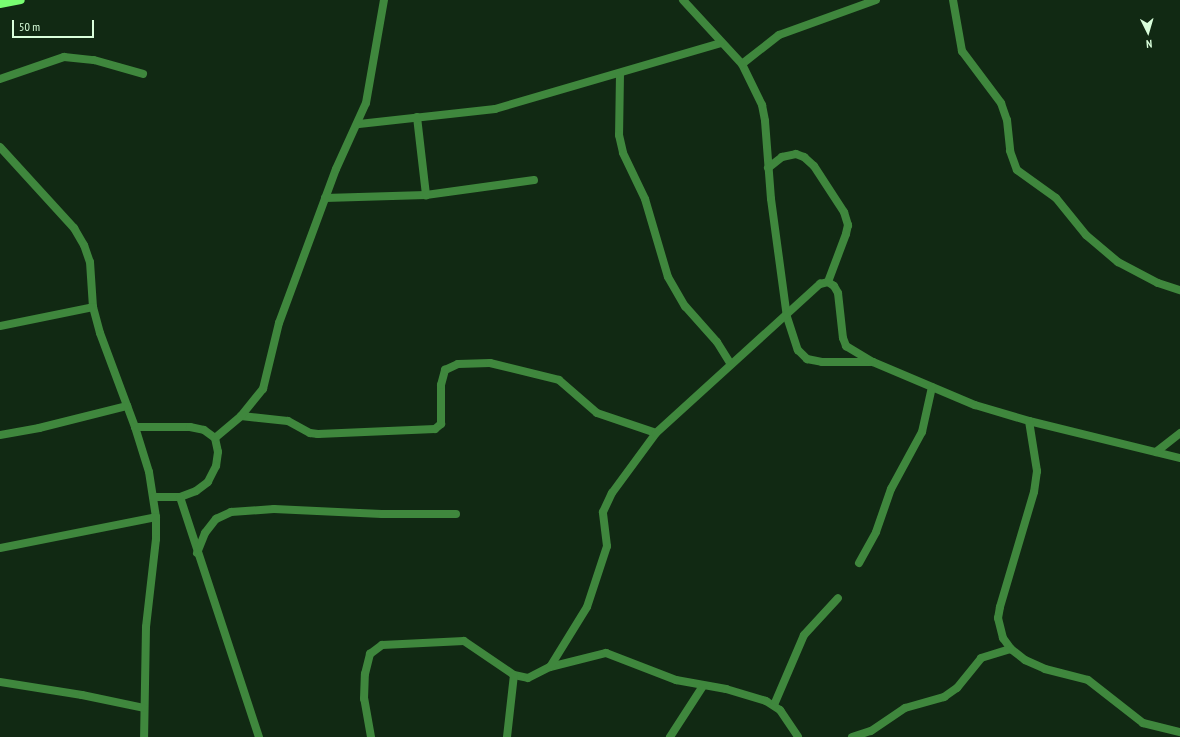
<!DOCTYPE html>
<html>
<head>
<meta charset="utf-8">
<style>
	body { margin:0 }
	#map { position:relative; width:1180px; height:737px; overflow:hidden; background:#112913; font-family:"PT Sans Narrow",sans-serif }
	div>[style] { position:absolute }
	.minor>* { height:8px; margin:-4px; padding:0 4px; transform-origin:4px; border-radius:4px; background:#3f873d }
	.secondary>* { height:8px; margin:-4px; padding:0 4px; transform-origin:4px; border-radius:4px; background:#79fd72 }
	span { translate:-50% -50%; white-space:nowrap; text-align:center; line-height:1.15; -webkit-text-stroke:4px #112913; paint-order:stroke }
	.north { position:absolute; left:1128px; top:12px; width:40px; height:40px; -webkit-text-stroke:3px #112913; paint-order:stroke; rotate:175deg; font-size:11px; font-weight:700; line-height:16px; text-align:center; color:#d9fedb }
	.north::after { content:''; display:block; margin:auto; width:14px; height:18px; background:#d9fedb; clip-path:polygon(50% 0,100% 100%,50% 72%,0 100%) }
	.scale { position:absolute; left:12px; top:20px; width:82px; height:18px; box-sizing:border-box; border:2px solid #d9fedb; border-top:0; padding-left:5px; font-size:12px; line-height:14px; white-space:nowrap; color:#d9fedb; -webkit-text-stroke:3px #112913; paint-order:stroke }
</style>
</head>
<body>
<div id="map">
	<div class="minor">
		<div style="left:683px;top:0;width:87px;rotate:47.3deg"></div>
		<div style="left:742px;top:64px;width:46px;rotate:64deg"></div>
		<div style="left:762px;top:105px;width:16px;rotate:79deg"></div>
		<div style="left:765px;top:121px;width:78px;rotate:85.6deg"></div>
		<div style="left:771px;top:199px;width:119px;rotate:82.3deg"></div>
		<div style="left:787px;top:317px;width:35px;rotate:72deg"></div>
		<div style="left:798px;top:350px;width:13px;rotate:45deg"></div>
		<div style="left:807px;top:359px;width:15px;rotate:11deg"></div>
		<div style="left:822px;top:362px;width:51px"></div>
		<div style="left:873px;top:362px;width:111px;rotate:22.9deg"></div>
		<div style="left:975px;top:405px;width:56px;rotate:16.5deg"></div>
		<div style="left:1029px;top:421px;width:155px;rotate:13.8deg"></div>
		<div style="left:953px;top:0;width:52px;rotate:80deg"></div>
		<div style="left:962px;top:51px;width:65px;rotate:53.1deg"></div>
		<div style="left:1001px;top:103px;width:18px;rotate:71deg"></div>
		<div style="left:1007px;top:120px;width:31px;rotate:84deg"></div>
		<div style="left:1010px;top:151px;width:20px;rotate:70deg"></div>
		<div style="left:1017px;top:170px;width:48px;rotate:35.7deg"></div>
		<div style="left:1056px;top:198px;width:48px;rotate:51deg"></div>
		<div style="left:1086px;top:235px;width:42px;rotate:40.2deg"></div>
		<div style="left:1118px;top:262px;width:45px;rotate:27.7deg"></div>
		<div style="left:1158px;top:283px;width:23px;rotate:18deg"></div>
		<div style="left:742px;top:64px;width:47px;rotate:-38.1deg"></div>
		<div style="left:779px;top:35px;width:103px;rotate:-19.8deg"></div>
		<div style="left:620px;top:74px;width:61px;rotate:90.9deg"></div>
		<div style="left:619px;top:135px;width:18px;rotate:77deg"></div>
		<div style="left:623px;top:153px;width:51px;rotate:64.4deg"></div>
		<div style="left:645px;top:199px;width:81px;rotate:73.6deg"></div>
		<div style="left:668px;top:277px;width:34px;rotate:60deg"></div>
		<div style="left:685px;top:306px;width:48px;rotate:48.4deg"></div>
		<div style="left:717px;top:342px;width:26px;rotate:58deg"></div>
		<div style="left:0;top:79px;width:68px;rotate:-19deg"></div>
		<div style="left:64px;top:57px;width:30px;rotate:6deg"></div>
		<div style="left:94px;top:60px;width:51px;rotate:15.9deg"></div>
		<div style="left:417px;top:117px;width:79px;rotate:83.4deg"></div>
		<div style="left:359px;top:124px;width:137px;rotate:-6.3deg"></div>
		<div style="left:495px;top:109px;width:235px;rotate:-16.3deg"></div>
		<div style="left:0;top:147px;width:110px;rotate:47.6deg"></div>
		<div style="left:74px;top:228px;width:20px;rotate:60deg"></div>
		<div style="left:84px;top:245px;width:18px;rotate:71deg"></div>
		<div style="left:90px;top:262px;width:45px;rotate:86.2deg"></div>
		<div style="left:93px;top:307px;width:27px;rotate:75deg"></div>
		<div style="left:100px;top:333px;width:100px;rotate:69.6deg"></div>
		<div style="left:135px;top:427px;width:47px;rotate:72.7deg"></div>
		<div style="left:149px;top:472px;width:46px;rotate:81.2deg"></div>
		<div style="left:156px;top:517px;width:22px;rotate:90deg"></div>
		<div style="left:156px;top:539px;width:89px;rotate:96.5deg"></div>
		<div style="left:146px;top:627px;width:110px;rotate:91deg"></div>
		<div style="left:768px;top:168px;width:18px;rotate:-38deg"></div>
		<div style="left:782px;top:157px;width:14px;rotate:-12deg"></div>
		<div style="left:796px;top:154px;width:9px;rotate:21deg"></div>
		<div style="left:804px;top:157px;width:13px;rotate:42deg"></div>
		<div style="left:814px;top:166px;width:55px;rotate:56.9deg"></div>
		<div style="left:844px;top:212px;width:14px;rotate:73deg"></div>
		<div style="left:848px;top:225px;width:9px;rotate:103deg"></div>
		<div style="left:846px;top:234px;width:51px;rotate:110.6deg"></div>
		<div style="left:325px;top:198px;width:101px;rotate:-1.7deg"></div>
		<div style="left:426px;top:195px;width:109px;rotate:-7.9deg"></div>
		<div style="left:0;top:326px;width:95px;rotate:-11.5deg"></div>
		<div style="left:241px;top:416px;width:47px;rotate:6.1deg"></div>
		<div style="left:288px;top:421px;width:25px;rotate:29deg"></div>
		<div style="left:310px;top:433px;width:8px;rotate:7deg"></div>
		<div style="left:318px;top:434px;width:117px;rotate:-2.4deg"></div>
		<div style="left:435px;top:429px;width:8px;rotate:-40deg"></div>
		<div style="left:441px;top:424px;width:39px;rotate:-90deg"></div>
		<div style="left:441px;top:385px;width:16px;rotate:-75deg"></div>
		<div style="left:445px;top:370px;width:14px;rotate:-25deg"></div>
		<div style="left:458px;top:364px;width:32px;rotate:-2deg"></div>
		<div style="left:490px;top:363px;width:71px;rotate:13.8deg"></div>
		<div style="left:559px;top:380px;width:50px;rotate:41deg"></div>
		<div style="left:597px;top:413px;width:62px;rotate:18.7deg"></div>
		<div style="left:1029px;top:421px;width:51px;rotate:80.9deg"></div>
		<div style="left:1037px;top:471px;width:21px;rotate:98deg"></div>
		<div style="left:1034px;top:492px;width:120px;rotate:106.5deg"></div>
		<div style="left:1000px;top:607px;width:11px;rotate:100deg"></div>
		<div style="left:998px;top:618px;width:21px;rotate:76deg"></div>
		<div style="left:1003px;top:638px;width:14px;rotate:54deg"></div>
		<div style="left:1011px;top:649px;width:18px;rotate:38deg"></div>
		<div style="left:1025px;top:660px;width:22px;rotate:24deg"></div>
		<div style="left:1045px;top:669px;width:44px;rotate:14.3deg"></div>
		<div style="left:1088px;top:680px;width:70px;rotate:38deg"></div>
		<div style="left:1143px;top:723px;width:38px;rotate:14deg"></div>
		<div style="left:135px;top:427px;width:55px"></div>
		<div style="left:190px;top:427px;width:14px;rotate:12deg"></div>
		<div style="left:204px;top:430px;width:14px;rotate:36deg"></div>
		<div style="left:215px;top:438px;width:14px;rotate:78deg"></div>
		<div style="left:218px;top:452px;width:14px;rotate:98deg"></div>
		<div style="left:216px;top:466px;width:18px;rotate:117deg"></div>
		<div style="left:208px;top:482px;width:15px;rotate:143deg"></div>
		<div style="left:196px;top:491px;width:17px;rotate:159deg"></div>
		<div style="left:180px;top:497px;width:26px;rotate:180deg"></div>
		<div style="left:0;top:435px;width:40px;rotate:-10deg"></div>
		<div style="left:39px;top:428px;width:91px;rotate:-14deg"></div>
		<div style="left:215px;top:438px;width:34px;rotate:-40deg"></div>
		<div style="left:241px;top:416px;width:35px;rotate:-51deg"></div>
		<div style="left:263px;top:389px;width:68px;rotate:-76.4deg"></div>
		<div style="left:279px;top:323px;width:164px;rotate:-69.7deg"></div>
		<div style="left:336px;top:169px;width:72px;rotate:-65.6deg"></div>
		<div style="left:366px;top:103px;width:105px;rotate:-80.1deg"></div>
		<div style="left:1156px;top:452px;width:31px;rotate:-38deg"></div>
		<div style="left:180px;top:497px;width:253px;rotate:71.8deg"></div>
		<div style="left:0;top:548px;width:159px;rotate:-11.2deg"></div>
		<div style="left:197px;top:553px;width:22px;rotate:-68deg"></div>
		<div style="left:205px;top:533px;width:18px;rotate:-52deg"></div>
		<div style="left:216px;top:519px;width:17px;rotate:-25deg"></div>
		<div style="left:231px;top:512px;width:43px;rotate:-4deg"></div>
		<div style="left:274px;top:509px;width:108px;rotate:2.7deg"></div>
		<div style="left:382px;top:514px;width:74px"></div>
		<div style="left:859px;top:563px;width:35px;rotate:-61deg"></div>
		<div style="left:876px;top:532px;width:46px;rotate:-70.8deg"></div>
		<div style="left:891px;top:489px;width:65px;rotate:-61.5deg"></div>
		<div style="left:922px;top:432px;width:46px;rotate:-77.5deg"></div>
		<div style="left:550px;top:667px;width:58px;rotate:-14deg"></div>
		<div style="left:606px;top:653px;width:75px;rotate:21.1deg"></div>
		<div style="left:676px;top:680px;width:51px;rotate:10.2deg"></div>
		<div style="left:726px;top:689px;width:42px;rotate:16.7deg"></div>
		<div style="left:766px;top:701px;width:17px;rotate:33deg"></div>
		<div style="left:780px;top:710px;width:32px;rotate:56deg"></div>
		<div style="left:0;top:682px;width:83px;rotate:9deg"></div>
		<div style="left:82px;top:695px;width:63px;rotate:11.8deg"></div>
		<div style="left:774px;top:705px;width:76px;rotate:-66.8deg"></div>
		<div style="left:804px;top:635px;width:50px;rotate:-47.4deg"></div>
		<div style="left:371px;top:737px;width:39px;rotate:-100deg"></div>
		<div style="left:364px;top:699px;width:25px;rotate:-88deg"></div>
		<div style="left:365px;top:674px;width:21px;rotate:-76deg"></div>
		<div style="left:370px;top:654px;width:15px;rotate:-37deg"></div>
		<div style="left:382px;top:645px;width:82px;rotate:-2.8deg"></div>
		<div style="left:464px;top:641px;width:60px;rotate:34.2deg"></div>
		<div style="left:514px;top:675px;width:14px;rotate:12deg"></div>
		<div style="left:528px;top:678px;width:25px;rotate:-27deg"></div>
		<div style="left:550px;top:667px;width:70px;rotate:-58.3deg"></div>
		<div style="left:587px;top:607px;width:64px;rotate:-71.8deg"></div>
		<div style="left:607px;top:546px;width:34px;rotate:-97deg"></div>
		<div style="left:603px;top:512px;width:21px;rotate:-65deg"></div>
		<div style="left:612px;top:493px;width:74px;rotate:-53.7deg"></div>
		<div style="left:656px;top:433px;width:222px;rotate:-42.3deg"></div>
		<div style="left:820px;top:284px;width:8px;rotate:-14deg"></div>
		<div style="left:828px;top:282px;width:7px;rotate:34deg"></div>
		<div style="left:834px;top:286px;width:8px;rotate:60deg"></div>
		<div style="left:838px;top:293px;width:45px;rotate:83.7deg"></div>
		<div style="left:843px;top:338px;width:9px;rotate:69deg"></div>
		<div style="left:846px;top:346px;width:31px;rotate:31deg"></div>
		<div style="left:507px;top:737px;width:62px;rotate:-83.6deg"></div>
		<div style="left:670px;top:737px;width:61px;rotate:-57.1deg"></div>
		<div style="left:852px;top:737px;width:20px;rotate:-18deg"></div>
		<div style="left:871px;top:731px;width:41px;rotate:-34.1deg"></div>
		<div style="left:905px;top:708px;width:41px;rotate:-15.8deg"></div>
		<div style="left:944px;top:697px;width:16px;rotate:-35deg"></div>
		<div style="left:957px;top:688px;width:38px;rotate:-51deg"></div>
		<div style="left:981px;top:658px;width:31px;rotate:-17deg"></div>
	</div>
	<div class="secondary">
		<div style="left:0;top:4px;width:21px;rotate:-11deg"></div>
	</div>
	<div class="north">N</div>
	<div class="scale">50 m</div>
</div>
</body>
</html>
